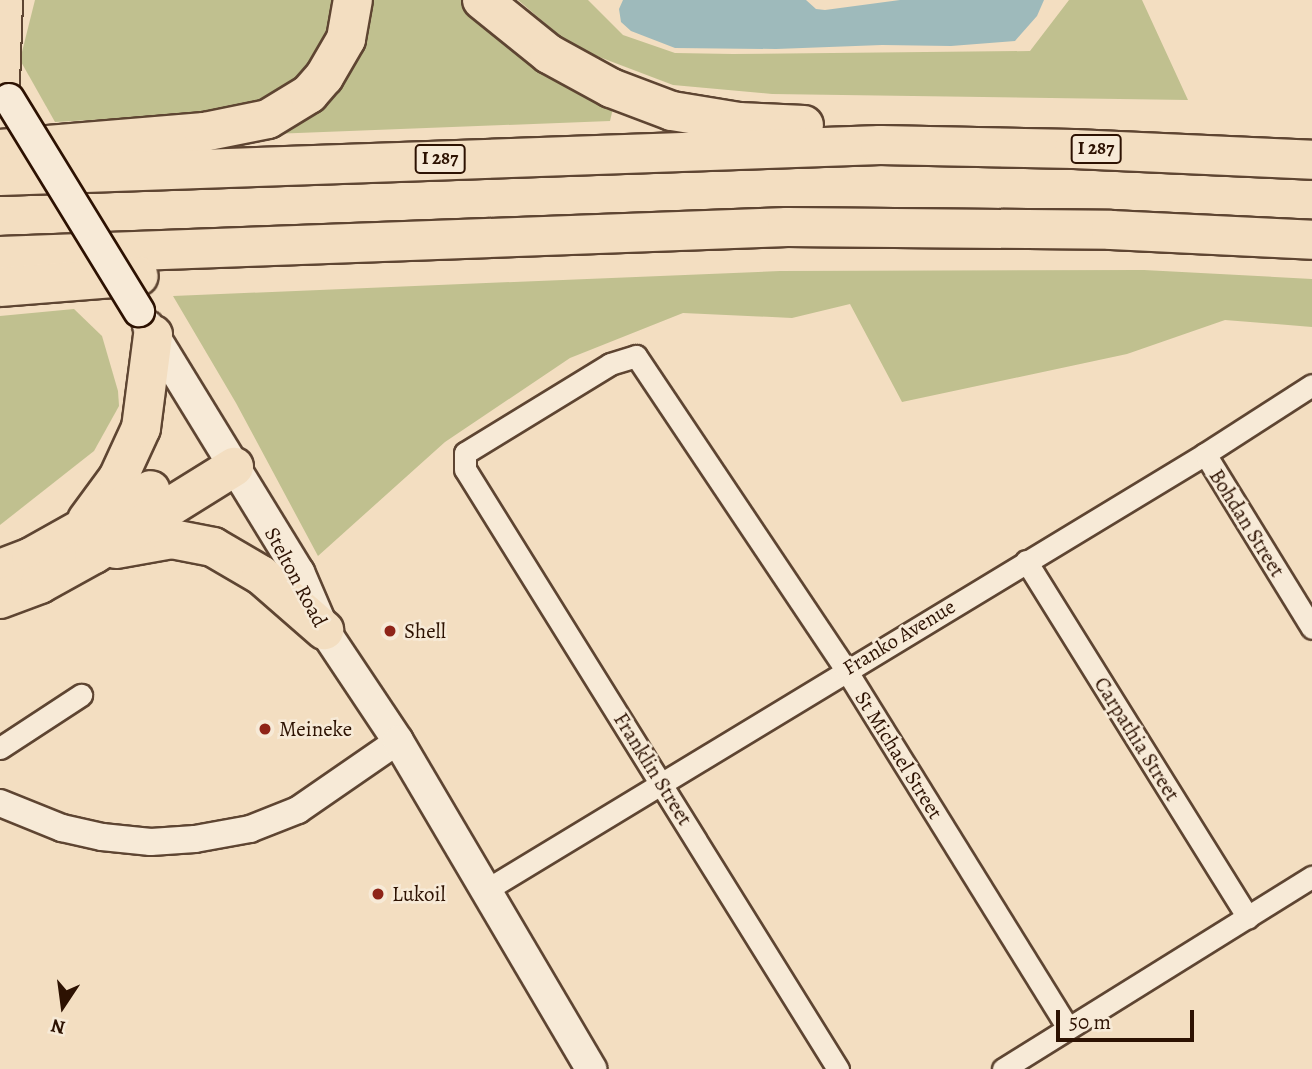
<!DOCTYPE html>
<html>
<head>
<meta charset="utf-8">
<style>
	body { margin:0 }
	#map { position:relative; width:1312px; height:1069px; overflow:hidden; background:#f3dec1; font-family:Alegreya,serif }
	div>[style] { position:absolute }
	.green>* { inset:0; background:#c0c08f }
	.water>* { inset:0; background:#9ebabb }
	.roads { filter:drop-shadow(2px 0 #5e4532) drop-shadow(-2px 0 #5e4532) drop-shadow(0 2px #5e4532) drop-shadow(0 -2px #5e4532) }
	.minor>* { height:21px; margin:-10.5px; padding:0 10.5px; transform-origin:10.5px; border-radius:10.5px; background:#f7ead7 }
	.tertiary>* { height:26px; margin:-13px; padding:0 13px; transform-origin:13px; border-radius:13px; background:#f7ead7 }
	.secondary>* { height:30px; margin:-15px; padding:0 15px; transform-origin:15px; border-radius:15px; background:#f7ead7 }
	.motorway>* { height:38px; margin:-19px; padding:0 19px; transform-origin:19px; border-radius:19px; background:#f3dec1 }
	.bridges { filter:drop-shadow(2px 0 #2d1202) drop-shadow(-2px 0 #2d1202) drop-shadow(0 2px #2d1202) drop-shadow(0 -2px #2d1202) }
	.secondary-bridge>* { height:30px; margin:-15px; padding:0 15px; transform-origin:15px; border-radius:15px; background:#f7ead7 }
	.dots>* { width:19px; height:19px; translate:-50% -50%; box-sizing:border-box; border:4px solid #f7ead7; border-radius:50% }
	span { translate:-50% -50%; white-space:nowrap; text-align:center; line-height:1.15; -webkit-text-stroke:5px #f7ead7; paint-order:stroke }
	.shield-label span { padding:2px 5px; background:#f7ead7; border:2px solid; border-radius:5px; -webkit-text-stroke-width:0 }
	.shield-label { font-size:19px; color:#2d1202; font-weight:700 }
	.street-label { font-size:21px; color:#2d1202 }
	.poi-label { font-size:21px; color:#2d1202 }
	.left { translate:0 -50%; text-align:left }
	.north { position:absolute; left:28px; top:971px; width:70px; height:70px; -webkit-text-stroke:5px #f7ead7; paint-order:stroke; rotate:193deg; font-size:19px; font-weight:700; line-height:28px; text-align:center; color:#2d1202 }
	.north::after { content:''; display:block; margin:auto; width:24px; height:32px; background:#2d1202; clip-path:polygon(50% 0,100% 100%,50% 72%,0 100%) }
	.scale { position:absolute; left:1056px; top:1010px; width:138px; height:32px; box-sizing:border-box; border:4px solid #2d1202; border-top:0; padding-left:9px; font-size:21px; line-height:24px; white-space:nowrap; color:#2d1202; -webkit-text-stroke:5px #f7ead7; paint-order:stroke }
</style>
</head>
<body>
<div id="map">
	<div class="green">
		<div style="clip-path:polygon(35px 0,339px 0,316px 56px,285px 92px,252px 111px,55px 122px,20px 60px)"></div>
		<div style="clip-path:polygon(364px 0,469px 0,614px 104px,610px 121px,272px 134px)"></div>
		<div style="clip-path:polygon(518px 0,588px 0,623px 35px,675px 53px,733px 54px,1030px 51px,1069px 0,1142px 0,1188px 100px,772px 94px,673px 85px,573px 47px)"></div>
		<div style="clip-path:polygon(1144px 270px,1312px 279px,1312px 327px,1225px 320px,1127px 354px,902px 402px,850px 304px,792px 318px,683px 313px,570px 358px,445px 442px,318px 556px,236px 403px,173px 296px,780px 271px)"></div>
		<div style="clip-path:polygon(74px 309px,102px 336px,118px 391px,119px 406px,94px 451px,0 525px,0 316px)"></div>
	</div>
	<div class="water">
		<div style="clip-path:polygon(623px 0,806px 0,816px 9px,825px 10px,900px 0,1044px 0,1037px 16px,1015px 41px,951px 46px,882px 45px,776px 49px,675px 48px,631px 31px,621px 22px,619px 9px)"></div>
	</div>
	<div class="roads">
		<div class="minor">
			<div style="left:1205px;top:454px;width:204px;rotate:58.4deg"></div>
			<div style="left:1026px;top:561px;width:420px;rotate:58.1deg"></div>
			<div style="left:0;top:748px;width:97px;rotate:-33.2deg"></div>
			<div style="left:486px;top:890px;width:841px;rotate:-31.23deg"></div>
			<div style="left:1205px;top:454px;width:127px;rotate:-32.8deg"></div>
			<div style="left:838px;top:1069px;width:706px;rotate:-121.87deg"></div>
			<div style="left:465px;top:469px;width:16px;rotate:-90deg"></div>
			<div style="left:465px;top:453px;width:170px;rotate:-31.5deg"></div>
			<div style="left:610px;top:364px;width:27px;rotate:-17deg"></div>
			<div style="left:636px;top:356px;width:378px;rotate:56.2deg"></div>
			<div style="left:846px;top:670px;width:421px;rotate:58.2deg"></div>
			<div style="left:1003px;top:1069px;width:364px;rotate:-31.9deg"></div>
		</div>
		<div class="tertiary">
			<div style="left:0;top:803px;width:67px;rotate:22deg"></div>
			<div style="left:62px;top:828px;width:41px;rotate:12.7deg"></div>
			<div style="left:102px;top:837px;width:49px;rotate:5.8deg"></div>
			<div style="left:151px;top:842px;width:44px;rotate:-3.9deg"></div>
			<div style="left:195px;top:839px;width:56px;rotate:-10.3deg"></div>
			<div style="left:250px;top:829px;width:52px;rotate:-21.6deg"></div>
			<div style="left:298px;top:810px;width:121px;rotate:-34.6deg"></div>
		</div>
		<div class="secondary">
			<div style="left:148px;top:326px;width:289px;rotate:58.5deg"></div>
			<div style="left:299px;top:572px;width:63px;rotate:66.7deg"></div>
			<div style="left:324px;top:630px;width:133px;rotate:56.3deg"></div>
			<div style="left:398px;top:741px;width:381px;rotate:59.5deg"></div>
		</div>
		<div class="motorway">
			<div style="left:482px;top:0;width:86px;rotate:38.9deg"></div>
			<div style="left:549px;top:54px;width:71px;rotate:28.7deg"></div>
			<div style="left:611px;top:88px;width:65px;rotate:20.7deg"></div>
			<div style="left:672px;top:111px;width:68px;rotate:9.3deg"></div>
			<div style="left:739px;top:122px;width:65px;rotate:2.6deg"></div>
			<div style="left:0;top:83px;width:83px;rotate:-87.9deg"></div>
			<div style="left:0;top:149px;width:205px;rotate:-4.8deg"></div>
			<div style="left:204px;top:132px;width:65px;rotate:-11.5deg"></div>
			<div style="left:268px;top:119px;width:48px;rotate:-31.4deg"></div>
			<div style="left:309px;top:94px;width:23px;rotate:-49deg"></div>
			<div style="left:324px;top:77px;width:44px;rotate:-59.9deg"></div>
			<div style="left:346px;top:39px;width:40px;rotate:-80deg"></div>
			<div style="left:0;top:176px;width:881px;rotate:-2.02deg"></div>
			<div style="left:880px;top:145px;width:194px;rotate:1.2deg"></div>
			<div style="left:1074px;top:149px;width:238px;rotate:2.6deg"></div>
			<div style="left:0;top:256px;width:788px;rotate:-2.11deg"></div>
			<div style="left:787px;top:227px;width:324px;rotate:0.5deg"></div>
			<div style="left:1111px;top:230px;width:201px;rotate:2.8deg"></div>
			<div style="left:0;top:287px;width:139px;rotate:-4.5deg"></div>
			<div style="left:87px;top:520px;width:52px;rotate:-53.6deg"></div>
			<div style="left:118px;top:478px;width:55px;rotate:-65.3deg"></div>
			<div style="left:141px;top:428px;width:94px;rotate:-82.6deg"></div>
			<div style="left:116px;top:549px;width:57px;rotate:-10.1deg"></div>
			<div style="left:172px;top:539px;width:42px;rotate:11deg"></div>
			<div style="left:213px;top:547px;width:56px;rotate:30.3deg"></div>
			<div style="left:261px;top:575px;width:84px;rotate:41.1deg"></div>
			<div style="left:0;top:569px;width:33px;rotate:-21deg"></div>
			<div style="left:31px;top:557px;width:137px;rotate:-29.2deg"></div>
			<div style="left:0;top:599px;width:43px;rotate:-20.6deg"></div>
			<div style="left:40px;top:584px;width:62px;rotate:-29.1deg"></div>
			<div style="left:94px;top:554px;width:165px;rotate:-31.9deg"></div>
		</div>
	</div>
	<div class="bridges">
		<div class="secondary-bridge">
			<div style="left:9px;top:99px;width:249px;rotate:58.5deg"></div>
		</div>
	</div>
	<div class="dots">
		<div style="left:390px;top:631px;background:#8f2418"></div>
		<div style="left:265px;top:729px;background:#8f2418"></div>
		<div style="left:378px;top:894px;background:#8f2418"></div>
	</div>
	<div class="shield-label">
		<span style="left:1096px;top:149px">I 287</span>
		<span style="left:440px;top:159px">I 287</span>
	</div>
	<div class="street-label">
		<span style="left:1247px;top:523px;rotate:58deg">Bohdan Street</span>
		<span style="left:296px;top:577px;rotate:62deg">Stelton Road</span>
		<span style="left:899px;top:637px;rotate:-31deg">Franko Avenue</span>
		<span style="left:1137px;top:739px;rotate:58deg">Carpathia Street</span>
		<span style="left:899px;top:755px;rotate:58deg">St Michael Street</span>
		<span style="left:653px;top:769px;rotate:58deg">Franklin Street</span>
	</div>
	<div class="poi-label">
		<span class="left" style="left:404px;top:631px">Shell</span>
		<span class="left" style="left:279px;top:729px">Meineke</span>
		<span class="left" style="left:392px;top:894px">Lukoil</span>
	</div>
	<div class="north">N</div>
	<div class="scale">50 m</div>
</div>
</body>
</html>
